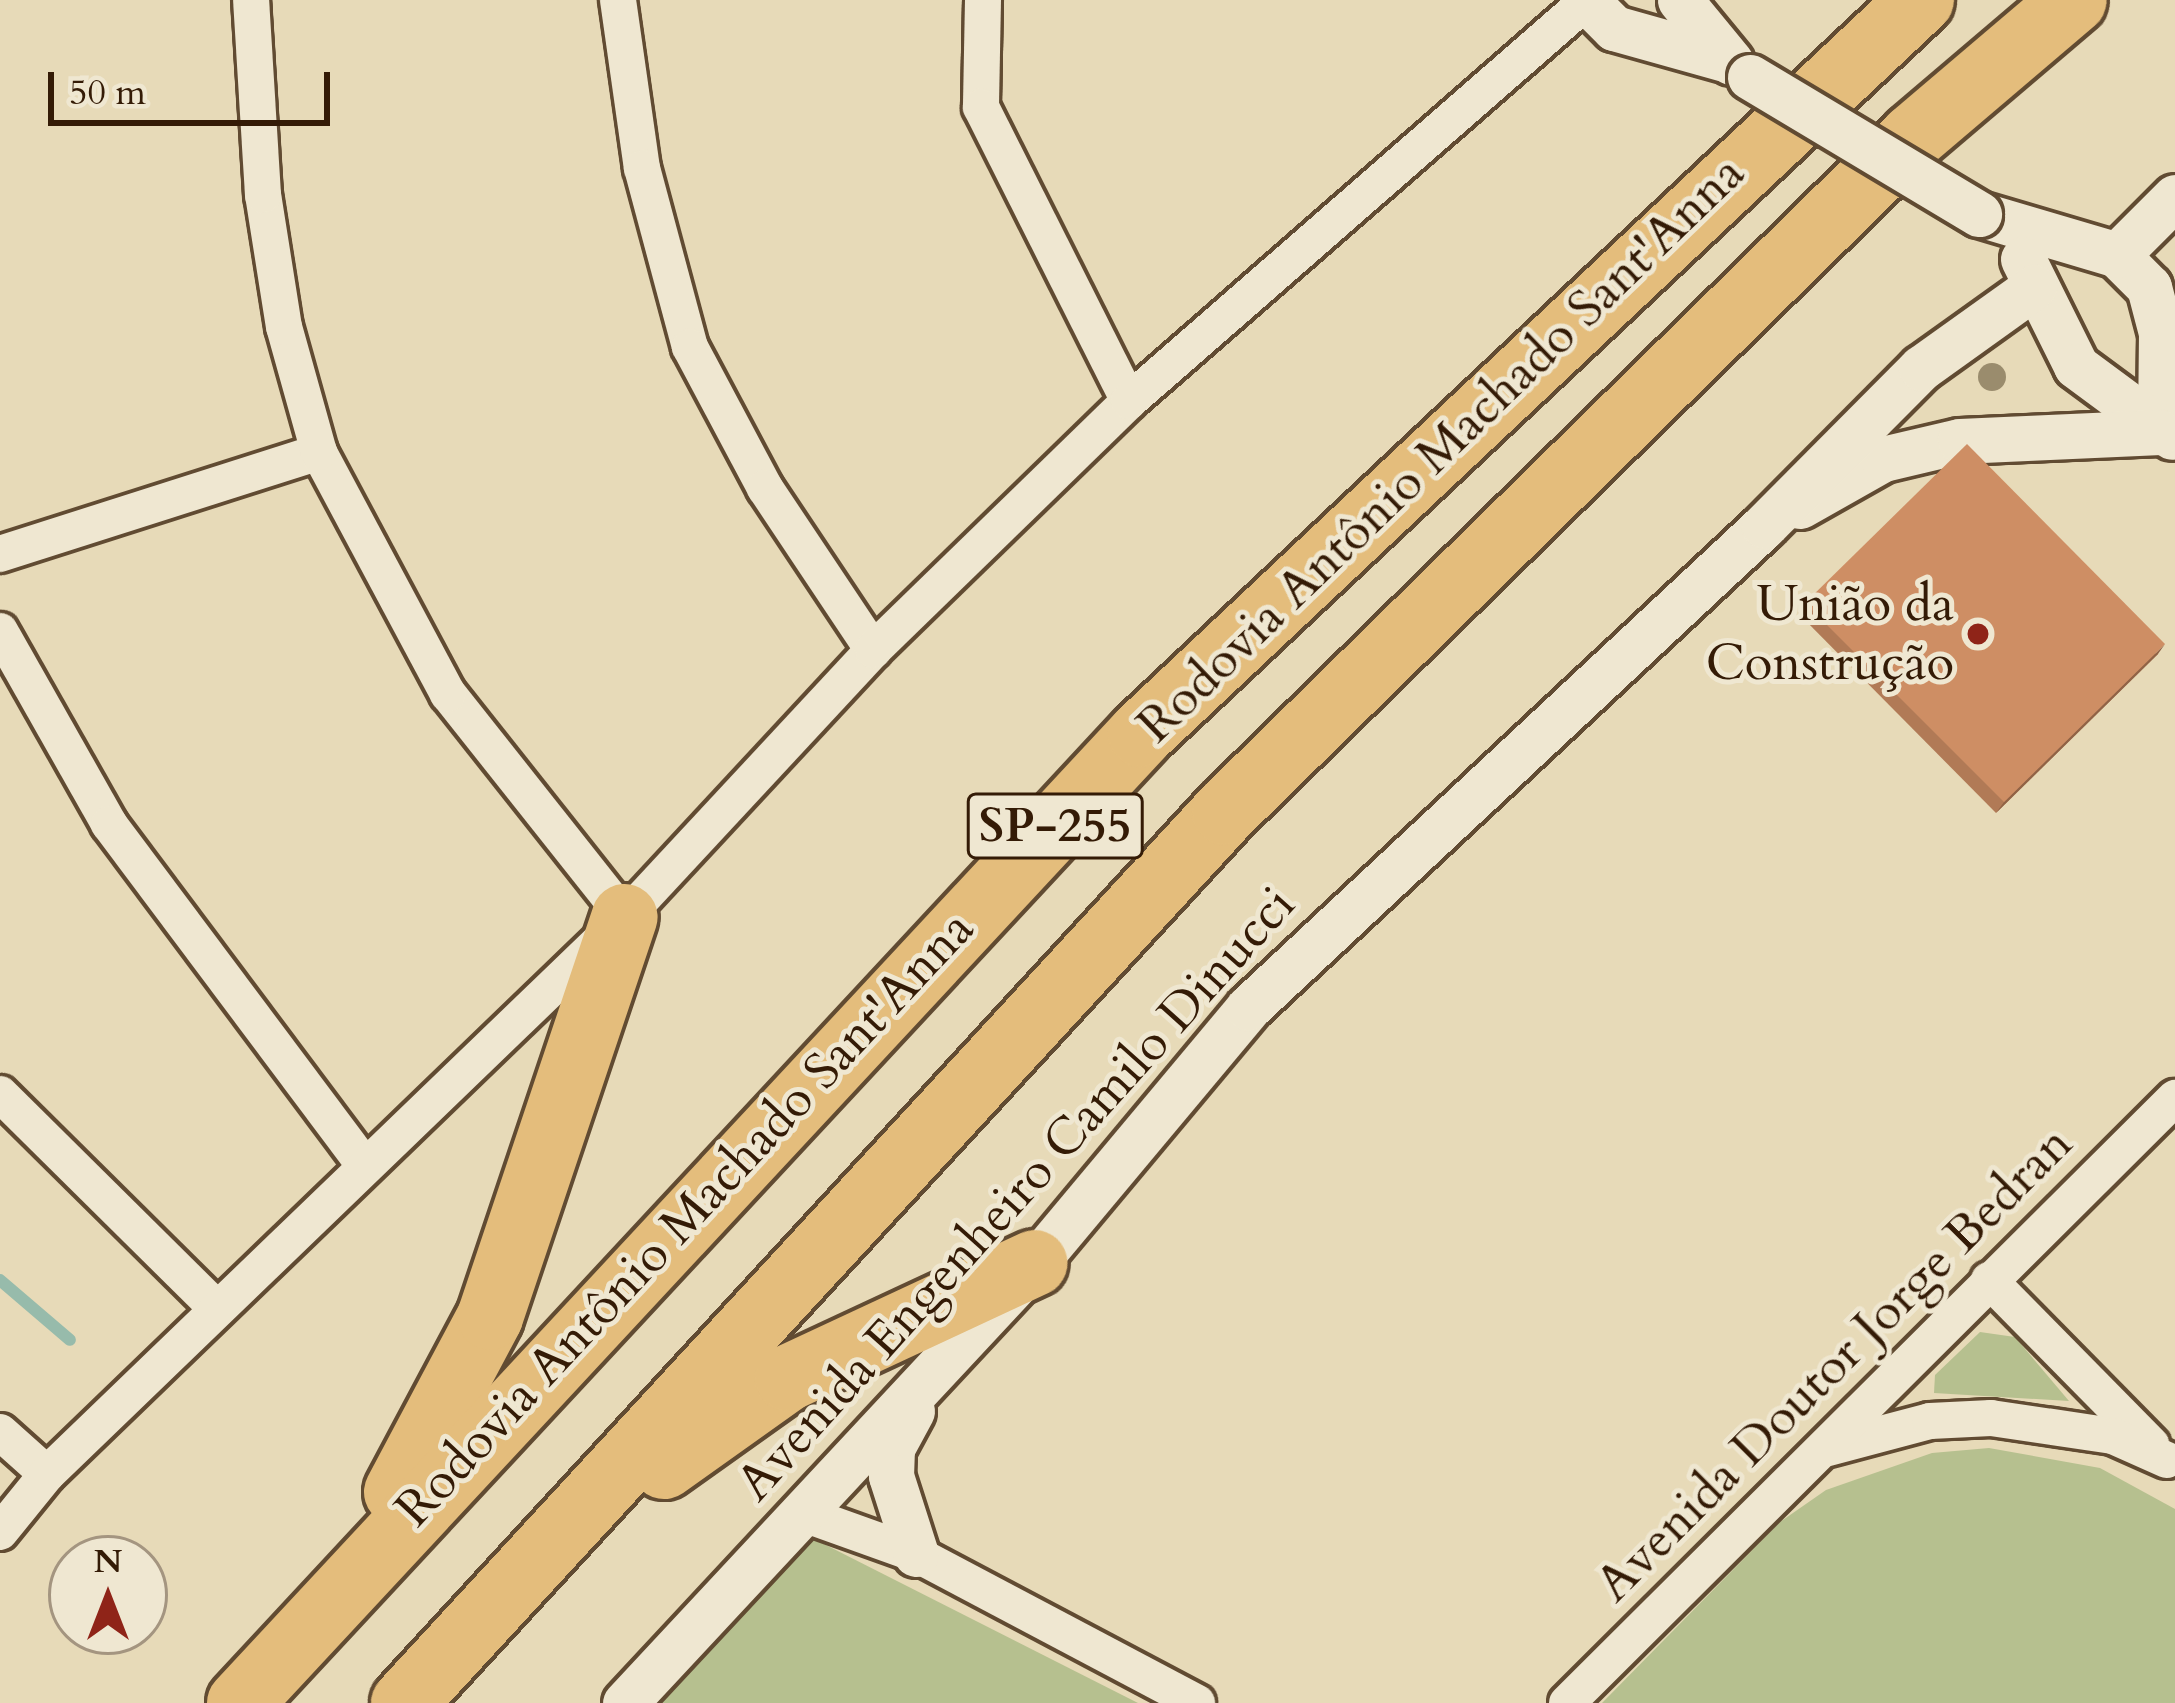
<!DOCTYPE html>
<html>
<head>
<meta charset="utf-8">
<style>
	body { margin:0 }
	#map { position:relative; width:2175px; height:1703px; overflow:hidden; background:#e7dab8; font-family:Cardo,serif }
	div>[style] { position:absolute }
	.green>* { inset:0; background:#b6c08f }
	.stream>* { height:12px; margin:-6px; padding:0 6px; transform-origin:6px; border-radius:6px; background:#97bbab }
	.roads { filter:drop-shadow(3px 0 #614b32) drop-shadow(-3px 0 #614b32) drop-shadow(0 3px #614b32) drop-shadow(0 -3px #614b32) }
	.minor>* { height:36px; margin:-18px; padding:0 18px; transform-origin:18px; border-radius:18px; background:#efe7d1 }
	.tertiary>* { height:45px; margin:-22.5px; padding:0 22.5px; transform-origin:22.5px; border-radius:22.5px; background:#efe7d1 }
	.motorway>* { height:66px; margin:-33px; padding:0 33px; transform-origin:33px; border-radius:33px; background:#e4bd7c }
	.bridges { filter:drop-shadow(3px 0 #614b32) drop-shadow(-3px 0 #614b32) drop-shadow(0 3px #614b32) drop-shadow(0 -3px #614b32) }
	.tertiary-bridge>* { height:45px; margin:-22.5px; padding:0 22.5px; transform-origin:22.5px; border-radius:22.5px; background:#efe7d1 }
	.trees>* { width:28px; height:28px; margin:-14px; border-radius:50%; background:#9a8c6d }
	.wall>* { inset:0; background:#b17a56 }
	.shaded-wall>* { inset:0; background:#906346 }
	.building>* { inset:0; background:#ce8e64 }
	.dots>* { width:33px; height:33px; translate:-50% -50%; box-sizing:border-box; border:6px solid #efe7d1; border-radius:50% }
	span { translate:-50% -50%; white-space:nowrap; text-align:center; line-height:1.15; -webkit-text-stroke:10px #efe7d1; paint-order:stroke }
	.shield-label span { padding:3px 9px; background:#efe7d1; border:3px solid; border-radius:9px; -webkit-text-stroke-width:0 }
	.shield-label { font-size:48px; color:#341b06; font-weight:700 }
	.street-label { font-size:51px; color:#341b06 }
	.poi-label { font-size:51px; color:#341b06 }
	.right { translate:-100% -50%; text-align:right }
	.north { position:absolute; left:48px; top:1535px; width:120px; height:120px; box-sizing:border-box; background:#efe7d1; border:3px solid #a49580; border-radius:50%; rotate:0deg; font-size:33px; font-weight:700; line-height:48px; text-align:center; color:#341b06 }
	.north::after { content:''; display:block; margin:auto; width:42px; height:54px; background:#8f2418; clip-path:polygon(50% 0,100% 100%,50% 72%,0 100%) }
	.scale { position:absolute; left:48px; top:72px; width:282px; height:54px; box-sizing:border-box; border:6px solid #341b06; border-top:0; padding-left:15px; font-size:36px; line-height:42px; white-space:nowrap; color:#341b06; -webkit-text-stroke:9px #efe7d1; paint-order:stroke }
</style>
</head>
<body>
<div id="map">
	<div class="green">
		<div style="clip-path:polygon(1980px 1332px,2015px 1337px,2069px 1401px,1934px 1393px,1935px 1375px)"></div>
		<div style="clip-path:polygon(1989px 1448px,2100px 1468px,2175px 1509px,2175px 1703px,1602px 1703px,1780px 1522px,1826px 1490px,1932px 1453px)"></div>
		<div style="clip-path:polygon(781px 1531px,820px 1542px,1138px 1703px,615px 1703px)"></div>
	</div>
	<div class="stream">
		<div style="left:0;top:1280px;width:92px;rotate:40.6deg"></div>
	</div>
	<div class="roads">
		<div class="minor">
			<div style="left:618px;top:0;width:170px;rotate:81.9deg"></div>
			<div style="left:642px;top:168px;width:185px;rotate:75deg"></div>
			<div style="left:690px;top:347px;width:160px;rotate:62deg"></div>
			<div style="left:765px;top:488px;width:195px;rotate:56.3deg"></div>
			<div style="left:983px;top:0;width:107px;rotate:91.1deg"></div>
			<div style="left:981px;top:107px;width:329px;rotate:63.3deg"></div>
			<div style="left:0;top:554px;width:335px;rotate:-17.7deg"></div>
			<div style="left:0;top:631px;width:222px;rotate:60.5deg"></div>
			<div style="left:109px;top:824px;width:427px;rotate:53.2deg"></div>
			<div style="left:625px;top:917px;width:364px;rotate:-47.1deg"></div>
			<div style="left:873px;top:650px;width:357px;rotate:-44.2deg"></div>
			<div style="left:1129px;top:401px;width:608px;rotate:-41.13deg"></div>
			<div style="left:0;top:1094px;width:304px;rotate:44.7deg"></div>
			<div style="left:1989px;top:1280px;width:231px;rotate:45.4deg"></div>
			<div style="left:0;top:1432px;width:63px;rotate:41.8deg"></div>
			<div style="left:1828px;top:1448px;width:106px;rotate:-14.8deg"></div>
			<div style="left:1930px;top:1421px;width:61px;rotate:-2.8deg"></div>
			<div style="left:1991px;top:1418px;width:123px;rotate:8.4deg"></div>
			<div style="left:2113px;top:1436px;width:59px;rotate:24deg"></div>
			<div style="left:804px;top:1514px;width:119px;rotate:19.7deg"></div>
			<div style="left:916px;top:1554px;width:318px;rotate:27.9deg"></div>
			<div style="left:0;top:1532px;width:75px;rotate:-51deg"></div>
			<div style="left:47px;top:1474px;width:803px;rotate:-43.94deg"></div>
			<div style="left:625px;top:917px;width:285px;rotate:-128.4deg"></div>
			<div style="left:448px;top:694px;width:274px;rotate:-118.1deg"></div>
			<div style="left:319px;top:452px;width:130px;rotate:-105.6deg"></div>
			<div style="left:284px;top:327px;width:134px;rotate:-99deg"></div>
			<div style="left:263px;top:195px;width:195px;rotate:-93.5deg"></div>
			<div style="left:1567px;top:1703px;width:858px;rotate:-44.86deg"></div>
		</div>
		<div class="tertiary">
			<div style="left:1586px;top:0;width:40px;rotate:45deg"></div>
			<div style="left:1614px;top:28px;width:118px;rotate:15.7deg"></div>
			<div style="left:1680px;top:0;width:80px;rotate:50.6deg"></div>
			<div style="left:1979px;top:214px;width:144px;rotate:16.5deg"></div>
			<div style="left:2117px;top:255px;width:45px;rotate:45deg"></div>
			<div style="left:2149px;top:287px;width:48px;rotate:75.4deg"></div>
			<div style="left:2161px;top:333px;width:99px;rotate:90.6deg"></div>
			<div style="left:2117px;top:255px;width:82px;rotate:-45deg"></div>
			<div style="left:2023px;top:259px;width:119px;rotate:63.6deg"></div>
			<div style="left:2076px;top:366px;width:119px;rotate:36.5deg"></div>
			<div style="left:1800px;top:506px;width:95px;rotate:-29.5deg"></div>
			<div style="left:1883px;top:459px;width:79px;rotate:-13.2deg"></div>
			<div style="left:1960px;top:441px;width:200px;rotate:-2.6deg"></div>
			<div style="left:912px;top:1411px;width:42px;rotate:118.4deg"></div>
			<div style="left:892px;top:1448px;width:28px;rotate:92deg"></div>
			<div style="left:891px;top:1476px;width:82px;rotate:72.2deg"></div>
			<div style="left:625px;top:1703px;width:601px;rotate:-47.02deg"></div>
			<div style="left:1035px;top:1263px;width:332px;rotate:-50.1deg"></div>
			<div style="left:1248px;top:1008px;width:706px;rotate:-43.05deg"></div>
			<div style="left:1764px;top:526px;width:223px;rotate:-45.2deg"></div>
			<div style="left:1921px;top:368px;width:139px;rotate:-35.6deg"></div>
		</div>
		<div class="motorway">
			<div style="left:664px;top:1466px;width:152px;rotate:-35.4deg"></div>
			<div style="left:788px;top:1378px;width:272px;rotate:-25deg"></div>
			<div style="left:397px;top:1492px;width:198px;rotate:-62deg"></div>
			<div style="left:490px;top:1317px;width:422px;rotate:-71.4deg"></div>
			<div style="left:240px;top:1703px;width:1323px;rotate:-47.08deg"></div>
			<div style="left:1141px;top:734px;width:1071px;rotate:-43.26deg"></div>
			<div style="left:404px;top:1703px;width:1212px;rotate:-47.34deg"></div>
			<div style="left:1225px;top:812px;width:964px;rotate:-44.45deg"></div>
			<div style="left:1913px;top:137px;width:211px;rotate:-40.4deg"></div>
		</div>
	</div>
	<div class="bridges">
		<div class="tertiary-bridge">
			<div style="left:1750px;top:77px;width:267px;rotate:30.9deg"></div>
		</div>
	</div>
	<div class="trees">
		<div style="left:1992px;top:377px"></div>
	</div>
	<div class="wall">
		<div style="clip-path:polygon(1805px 603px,2158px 654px,1996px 813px,1798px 613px)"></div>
	</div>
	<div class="shaded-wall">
		<div style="clip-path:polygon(2165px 644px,2158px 654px,1996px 813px,2004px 802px)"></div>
	</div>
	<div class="building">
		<div style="clip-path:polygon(1967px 444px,2165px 644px,2004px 802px,1805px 603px)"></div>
	</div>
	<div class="dots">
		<div style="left:1978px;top:634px;background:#8f2418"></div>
	</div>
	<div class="shield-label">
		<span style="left:1055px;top:826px">SP-255</span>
	</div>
	<div class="street-label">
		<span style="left:1441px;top:449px;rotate:-44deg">Rodovia Antônio Machado Sant'Anna</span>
		<span style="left:1016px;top:1194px;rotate:-48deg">Avenida Engenheiro Camilo Dinucci</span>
		<span style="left:685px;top:1219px;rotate:-47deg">Rodovia Antônio Machado Sant'Anna</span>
		<span style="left:1834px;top:1364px;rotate:-45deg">Avenida Doutor Jorge Bedran</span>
	</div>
	<div class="poi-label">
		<span class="right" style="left:1954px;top:634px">União da<br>Construção</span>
	</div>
	<div class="north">N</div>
	<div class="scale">50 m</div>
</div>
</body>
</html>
